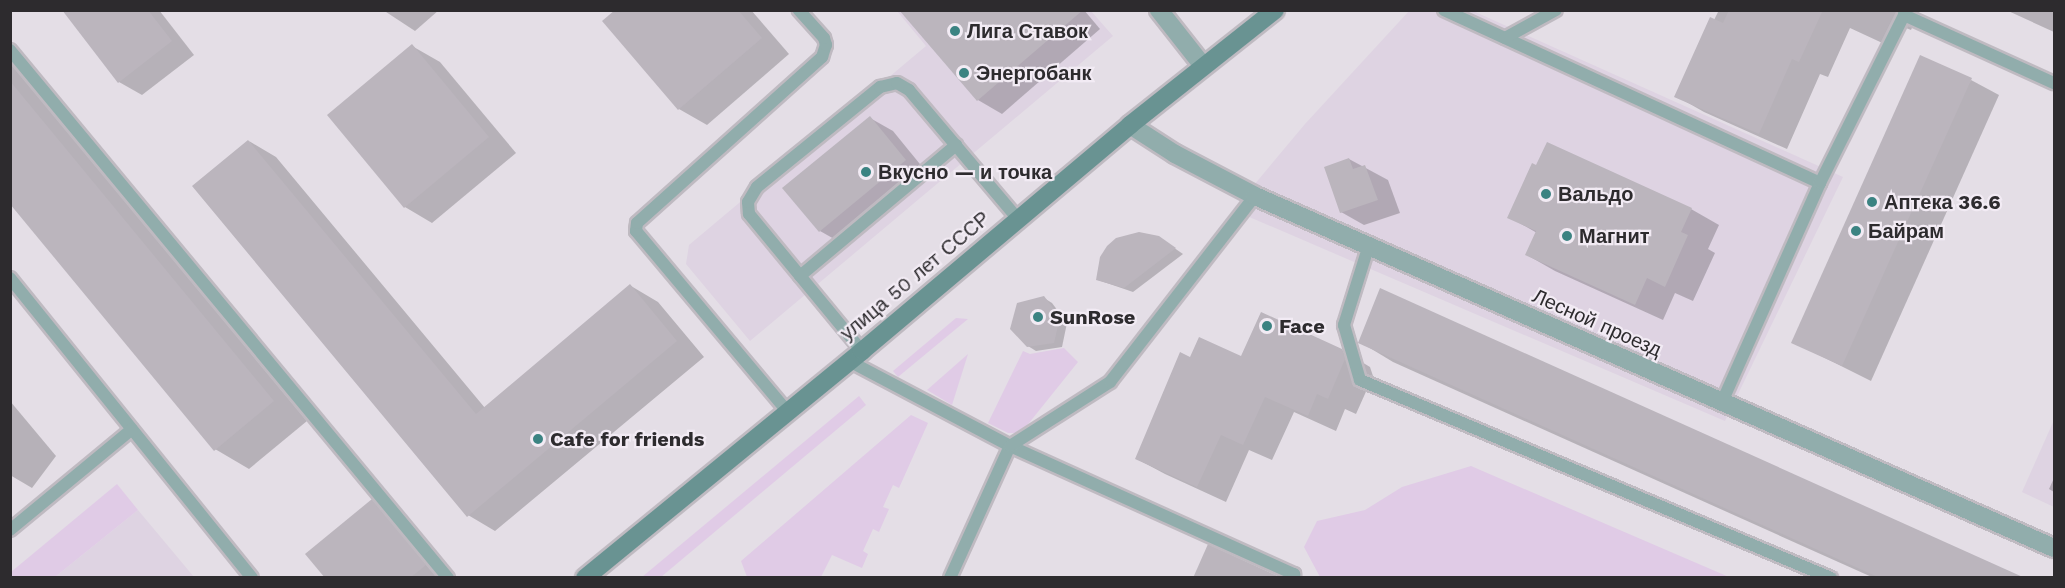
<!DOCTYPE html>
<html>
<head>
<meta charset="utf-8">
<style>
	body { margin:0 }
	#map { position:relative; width:2065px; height:588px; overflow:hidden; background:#e4dee6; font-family:"Work Sans",sans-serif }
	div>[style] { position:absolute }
	.built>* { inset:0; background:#ded3e2 }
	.green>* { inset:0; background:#e0cbe6 }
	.shadow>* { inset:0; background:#0003 }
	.building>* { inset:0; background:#bbb5bd }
	.roads { filter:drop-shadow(2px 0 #bfbac1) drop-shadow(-2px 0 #bfbac1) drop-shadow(0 2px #bfbac1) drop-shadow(0 -2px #bfbac1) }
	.lane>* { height:12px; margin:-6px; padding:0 6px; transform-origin:6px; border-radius:6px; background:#91adac }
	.street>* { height:18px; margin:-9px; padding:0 9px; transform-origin:9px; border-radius:9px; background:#91adac }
	.secondary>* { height:18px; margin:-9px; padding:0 9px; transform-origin:9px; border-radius:9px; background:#699392 }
	.dots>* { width:16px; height:16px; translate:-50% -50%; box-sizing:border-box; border:3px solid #f2ebf4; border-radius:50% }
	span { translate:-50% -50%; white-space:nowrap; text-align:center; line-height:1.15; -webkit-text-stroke:4.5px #f2ebf4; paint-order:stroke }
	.poi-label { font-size:20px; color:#2d2b2e; font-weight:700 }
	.left { translate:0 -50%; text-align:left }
	.street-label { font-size:20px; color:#2d2b2e }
	.frame { position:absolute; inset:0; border:12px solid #2d2b2e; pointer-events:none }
</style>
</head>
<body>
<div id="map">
	<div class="built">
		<div style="clip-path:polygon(897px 11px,1091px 11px,1113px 36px,750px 341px,686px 264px,689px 245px,926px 46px)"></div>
		<div style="clip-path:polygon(1409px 11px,1473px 11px,1843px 177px,1725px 421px,1233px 210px,1305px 124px)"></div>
		<div style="clip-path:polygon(2054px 420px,2054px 507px,2022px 492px)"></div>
		<div style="clip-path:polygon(138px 510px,194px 577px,55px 577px)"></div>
	</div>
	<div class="green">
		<div style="clip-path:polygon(956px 318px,968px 319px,898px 377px,893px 371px)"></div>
		<div style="clip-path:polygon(1064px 348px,1078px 362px,1021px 433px,1008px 433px,988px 423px,1023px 351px,1030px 354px)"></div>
		<div style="clip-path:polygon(968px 354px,952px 405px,927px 390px)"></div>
		<div style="clip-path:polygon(859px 396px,866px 405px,661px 577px,642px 577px)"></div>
		<div style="clip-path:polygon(911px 415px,928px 423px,899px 488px,893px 485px,883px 507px,889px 509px,879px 532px,873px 529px,863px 551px,868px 554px,862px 568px,832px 555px,821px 577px,747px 577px,741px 561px)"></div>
		<div style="clip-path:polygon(1471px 466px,1729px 577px,1320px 577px,1304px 547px,1317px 521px,1365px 510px,1402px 487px)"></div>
		<div style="clip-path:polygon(117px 484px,138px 510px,55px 577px,11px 577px,11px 572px)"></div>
	</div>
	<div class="shadow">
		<div style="clip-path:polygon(63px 10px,159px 10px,194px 55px,142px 95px,119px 82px)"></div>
		<div style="clip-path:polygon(383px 10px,439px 10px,415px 31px)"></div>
		<div style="clip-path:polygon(617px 10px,751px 10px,789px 54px,707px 125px,679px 109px)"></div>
		<div style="clip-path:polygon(914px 10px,1084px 10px,1100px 29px,1002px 114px,978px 100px,906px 17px)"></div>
		<div style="clip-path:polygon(1719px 10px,1920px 10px,1911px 30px,1901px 26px,1891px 47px,1850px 28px,1828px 77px,1820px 74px,1787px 149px,1704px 112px,1676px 96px)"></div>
		<div style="clip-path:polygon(2006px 10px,2054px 10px,2054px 32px)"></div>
		<div style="clip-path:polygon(412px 46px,440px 62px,516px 153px,432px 223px,405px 207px)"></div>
		<div style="clip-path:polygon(10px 62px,307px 421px,249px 469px,215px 449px,10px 201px)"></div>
		<div style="clip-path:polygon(1971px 80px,1999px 95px,1871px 381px,1793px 342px)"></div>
		<div style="clip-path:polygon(870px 118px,893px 131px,928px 174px,843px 244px,820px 231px)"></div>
		<div style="clip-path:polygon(249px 141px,276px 157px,485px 408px,631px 286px,658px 302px,704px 357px,495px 531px,468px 515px)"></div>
		<div style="clip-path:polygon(1349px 159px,1388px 180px,1400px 213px,1364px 225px,1341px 212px)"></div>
		<div style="clip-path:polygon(1537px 167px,1691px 209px,1719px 225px,1708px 249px,1715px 253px,1693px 301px,1675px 293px,1663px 320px,1555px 271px,1527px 255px,1537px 233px,1509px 217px)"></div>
		<div style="clip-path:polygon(1167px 243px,1183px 254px,1133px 292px,1098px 280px)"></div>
		<div style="clip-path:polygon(1044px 298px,1052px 303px,1067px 323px,1062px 347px,1036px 351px,1028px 346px)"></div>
		<div style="clip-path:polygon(1360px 342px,2022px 578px,1874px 578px,1393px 362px)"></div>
		<div style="clip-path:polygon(1342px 350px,1370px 367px,1373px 376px,1356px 414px,1345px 409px,1336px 431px,1294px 412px,1272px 460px,1249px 450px,1226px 502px,1165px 474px,1137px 459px,1191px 359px,1242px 358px)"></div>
		<div style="clip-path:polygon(10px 401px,56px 456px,32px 488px,10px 475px)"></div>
		<div style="clip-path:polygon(2054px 478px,2054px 492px,2049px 489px)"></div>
		<div style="clip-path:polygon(372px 501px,394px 514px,447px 578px,327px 578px)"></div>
	</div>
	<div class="building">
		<div style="clip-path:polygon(62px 10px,148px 10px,172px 41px,118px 83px)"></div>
		<div style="clip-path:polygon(615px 10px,738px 10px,762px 38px,678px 110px,602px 21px)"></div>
		<div style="clip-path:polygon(899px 10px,1083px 10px,977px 101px)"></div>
		<div style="clip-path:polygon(1729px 10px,1823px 10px,1799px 62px,1792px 59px,1759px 134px,1674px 97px,1710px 17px,1723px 23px)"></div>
		<div style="clip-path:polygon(412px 44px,489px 137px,404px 208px,327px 115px)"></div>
		<div style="clip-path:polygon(1920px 55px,1972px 78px,1842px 366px,1791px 343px)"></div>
		<div style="clip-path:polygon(10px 81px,274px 401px,214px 451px,10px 204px)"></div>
		<div style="clip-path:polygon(870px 116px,906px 160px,819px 232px,782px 188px)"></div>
		<div style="clip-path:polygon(248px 140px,476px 414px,630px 284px,677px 341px,467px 517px,192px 186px)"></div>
		<div style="clip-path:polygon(1547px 142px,1692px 208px,1681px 232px,1688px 235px,1665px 287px,1647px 278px,1635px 305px,1525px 255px,1536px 231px,1507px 218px,1532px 163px,1536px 165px)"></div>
		<div style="clip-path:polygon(1349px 158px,1353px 169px,1365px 165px,1378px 200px,1340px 213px,1324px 167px)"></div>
		<div style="clip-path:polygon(1139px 232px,1159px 236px,1176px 248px,1124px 288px,1096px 280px,1100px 257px,1107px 246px,1116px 238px)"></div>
		<div style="clip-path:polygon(1380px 288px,2025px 578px,1880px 578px,1780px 533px,1358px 343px)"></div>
		<div style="clip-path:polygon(1044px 296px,1060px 317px,1054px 343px,1027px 347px,1010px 329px,1017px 303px)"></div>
		<div style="clip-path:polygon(1261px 312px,1342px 349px,1345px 359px,1328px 399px,1317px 394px,1308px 416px,1265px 397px,1243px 445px,1221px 435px,1197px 487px,1135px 459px,1180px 352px,1190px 357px,1199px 337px,1241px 356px)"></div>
		<div style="clip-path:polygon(372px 499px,426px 565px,410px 578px,325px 578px,305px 554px)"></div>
		<div style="clip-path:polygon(1208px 544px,1282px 578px,1193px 578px)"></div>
	</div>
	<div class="roads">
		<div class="lane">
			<div style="left:1444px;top:10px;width:414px;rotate:24.7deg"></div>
			<div style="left:1820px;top:183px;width:240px;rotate:114.1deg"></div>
			<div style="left:1905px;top:10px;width:5px;rotate:101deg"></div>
			<div style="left:1904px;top:15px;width:165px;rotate:24.4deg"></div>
			<div style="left:1505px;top:38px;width:58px;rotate:-28.8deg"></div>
			<div style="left:10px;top:50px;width:686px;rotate:50.32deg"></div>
			<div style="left:1820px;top:183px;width:188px;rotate:-63.4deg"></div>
			<div style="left:1368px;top:248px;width:81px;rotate:107.3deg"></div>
			<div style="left:1344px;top:325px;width:57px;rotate:73.8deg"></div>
			<div style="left:1360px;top:380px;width:511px;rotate:22.8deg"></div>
			<div style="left:800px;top:276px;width:204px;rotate:-40deg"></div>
			<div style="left:10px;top:278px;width:385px;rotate:51.1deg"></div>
			<div style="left:862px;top:351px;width:178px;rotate:-129.5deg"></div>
			<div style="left:749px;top:214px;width:12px;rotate:-95deg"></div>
			<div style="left:748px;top:202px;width:17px;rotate:-59deg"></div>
			<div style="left:757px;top:187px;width:159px;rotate:-39.1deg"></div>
			<div style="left:880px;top:87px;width:17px;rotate:-13deg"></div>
			<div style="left:897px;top:83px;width:14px;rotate:30deg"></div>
			<div style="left:909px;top:90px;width:169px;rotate:49.8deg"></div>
			<div style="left:849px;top:361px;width:182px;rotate:27.8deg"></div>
			<div style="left:1010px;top:446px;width:312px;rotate:24.3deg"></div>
			<div style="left:1294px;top:574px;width:4px;rotate:104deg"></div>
			<div style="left:787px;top:411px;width:235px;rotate:-130deg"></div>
			<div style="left:636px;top:231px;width:8px;rotate:-83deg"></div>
			<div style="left:637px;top:223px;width:249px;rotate:-41.9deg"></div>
			<div style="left:822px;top:57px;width:13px;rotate:-72deg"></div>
			<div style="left:826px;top:45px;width:7px;rotate:-106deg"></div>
			<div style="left:824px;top:38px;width:38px;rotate:-132deg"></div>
			<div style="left:10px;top:530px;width:158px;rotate:-39.6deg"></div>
			<div style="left:950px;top:578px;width:145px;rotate:-65.6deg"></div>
			<div style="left:1010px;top:446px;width:119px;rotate:-32.6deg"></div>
			<div style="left:1110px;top:382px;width:236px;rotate:-52.1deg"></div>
		</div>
		<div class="street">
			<div style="left:1159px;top:10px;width:71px;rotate:51.8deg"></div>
			<div style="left:1130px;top:125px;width:54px;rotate:32.8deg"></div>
			<div style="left:1175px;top:154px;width:90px;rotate:27.7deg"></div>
			<div style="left:1255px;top:196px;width:873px;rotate:23.78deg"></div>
		</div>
		<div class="secondary">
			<div style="left:585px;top:578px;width:358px;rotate:-39.3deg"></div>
			<div style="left:862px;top:351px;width:351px;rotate:-40.1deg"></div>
			<div style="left:1130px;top:125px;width:185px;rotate:-38.4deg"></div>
		</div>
	</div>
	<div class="dots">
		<div style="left:955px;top:31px;background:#3b8382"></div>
		<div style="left:964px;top:73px;background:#3b8382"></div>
		<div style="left:866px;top:172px;background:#3b8382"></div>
		<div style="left:1546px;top:194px;background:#3b8382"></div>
		<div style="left:1872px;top:202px;background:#3b8382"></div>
		<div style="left:1856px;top:231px;background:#3b8382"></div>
		<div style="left:1567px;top:236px;background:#3b8382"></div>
		<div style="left:1038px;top:317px;background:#3b8382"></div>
		<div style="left:1267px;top:326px;background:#3b8382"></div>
		<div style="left:538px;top:439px;background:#3b8382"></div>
	</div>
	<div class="poi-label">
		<span class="left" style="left:967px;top:31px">Лига Ставок</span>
		<span class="left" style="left:976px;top:73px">Энергобанк</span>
		<span class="left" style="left:878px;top:172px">Вкусно — и точка</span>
		<span class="left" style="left:1558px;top:194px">Вальдо</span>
		<span class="left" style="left:1884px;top:202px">Аптека 36.6</span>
		<span class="left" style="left:1868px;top:231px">Байрам</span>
		<span class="left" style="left:1579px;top:236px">Магнит</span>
		<span class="left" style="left:1050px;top:317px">SunRose</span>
		<span class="left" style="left:1279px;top:326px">Face</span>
		<span class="left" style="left:550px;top:439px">Cafe for friends</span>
	</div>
	<div class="street-label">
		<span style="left:915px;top:276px;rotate:-40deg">улица 50 лет СССР</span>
		<span style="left:1597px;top:323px;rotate:24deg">Лесной проезд</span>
	</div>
	<div class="frame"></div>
</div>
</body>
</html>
